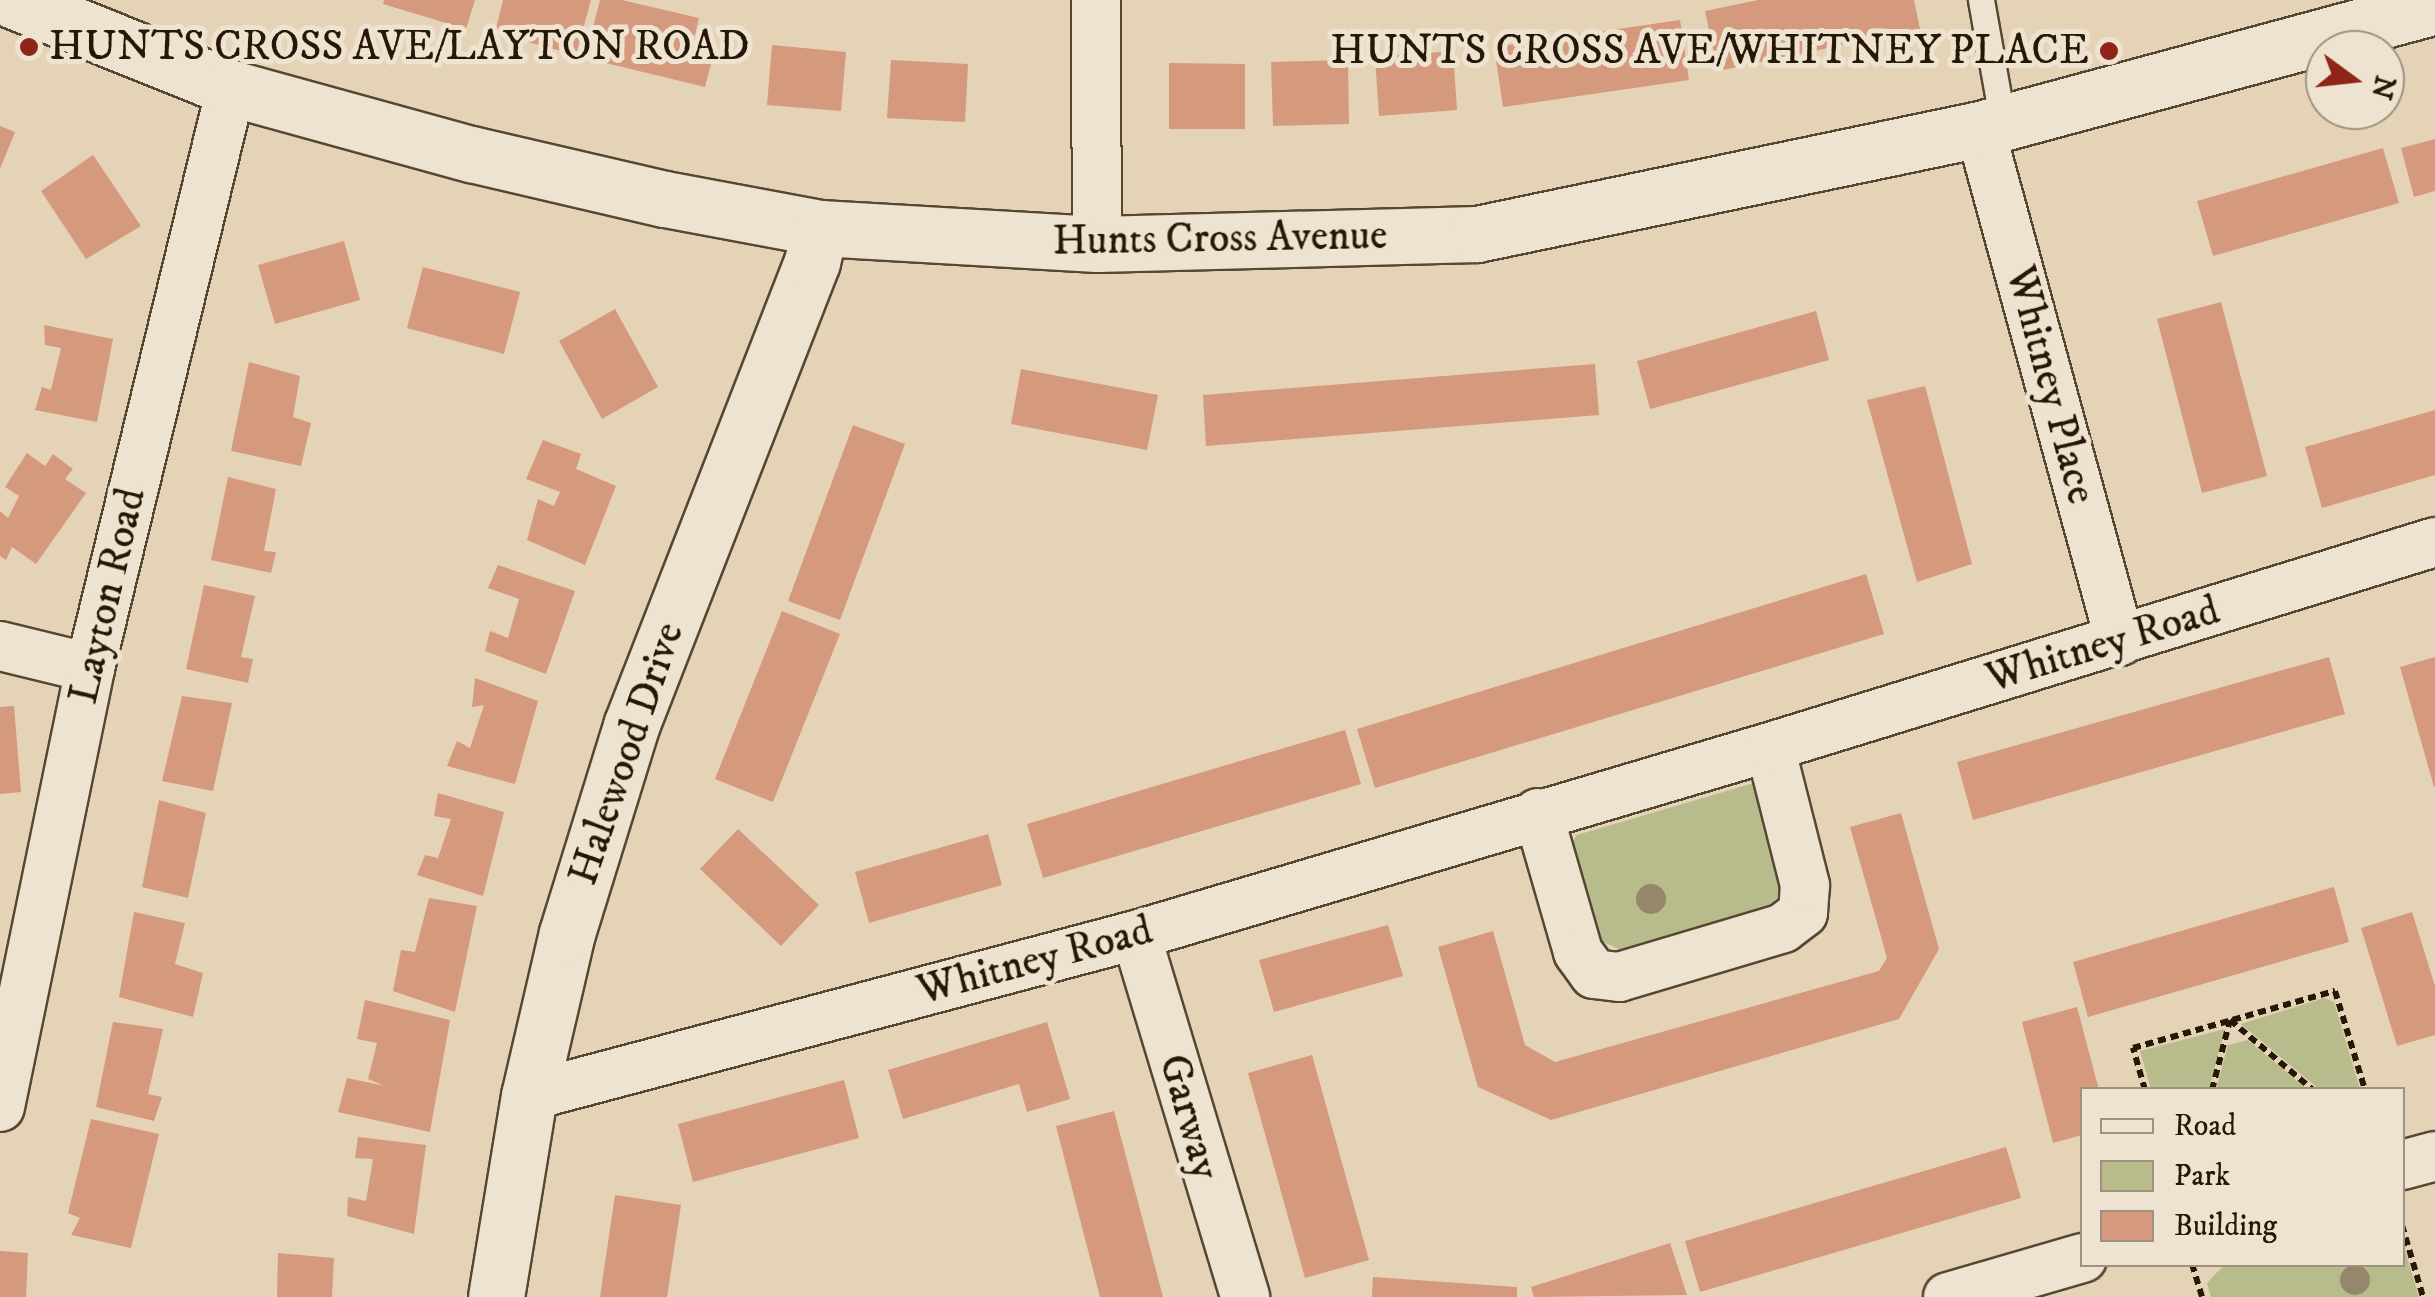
<!DOCTYPE html>
<html>
<head>
<meta charset="utf-8">
<style>
	body { margin:0 }
	#map { position:relative; width:2435px; height:1297px; overflow:hidden; background:#e5d3b7; font-family:"IM FELL DW Pica",serif }
	div>[style] { position:absolute }
	.green>* { inset:0; background:#b8bb8c }
	.building>* { inset:0; background:#d5997e }
	.path>* { height:6px; margin-top:-3px; transform-origin:0; background:repeating-linear-gradient(90deg,#261807 0 8px,transparent 0 13px) }
	.roads { filter:drop-shadow(2px 0 #564733) drop-shadow(-2px 0 #564733) drop-shadow(0 2px #564733) drop-shadow(0 -2px #564733) }
	.service>* { height:25px; margin:-12.5px; padding:0 12.5px; transform-origin:12.5px; border-radius:12.5px; background:#eee2d0 }
	.minor>* { height:48px; margin:-24px; padding:0 24px; transform-origin:24px; border-radius:24px; background:#eee2d0 }
	.tertiary>* { height:55px; margin:-27.5px; padding:0 27.5px; transform-origin:27.5px; border-radius:27.5px; background:#eee2d0 }
	.trees>* { width:30px; height:30px; margin:-15px; border-radius:50%; background:#94876c }
	.dots>* { width:28px; height:28px; translate:-50% -50%; box-sizing:border-box; border:5px solid #eee2d0; border-radius:50% }
	span { translate:-50% -50%; white-space:nowrap; text-align:center; line-height:1.15; -webkit-text-stroke:10px #eee2d0; paint-order:stroke }
	.poi-label { font-size:42px; color:#261807 }
	.left { translate:0 -50%; text-align:left }
	.right { translate:-100% -50%; text-align:right }
	.street-label { font-size:42px; color:#261807 }
	.legend { position:absolute; left:2080px; top:1087px; width:325px; height:180px; box-sizing:border-box; background:#eee2d0; border:2px solid #9e9180; margin:0; padding:12px 18px; list-style:none; font-size:30px; color:#261807 }
	.legend li { display:flex; align-items:center; gap:20px; height:50px }
	.legend b { width:50px; border:2px solid #9e9180 }
	.north { position:absolute; left:2305px; top:30px; width:100px; height:100px; box-sizing:border-box; background:#eee2d0; border:2px solid #9e9180; border-radius:50%; rotate:105deg; font-size:28px; font-weight:700; line-height:40px; text-align:center; color:#261807 }
	.north::after { content:''; display:block; margin:auto; width:35px; height:45px; background:#8f2418; clip-path:polygon(50% 0,100% 100%,50% 72%,0 100%) }
</style>
</head>
<body>
<div id="map">
	<div class="green">
		<div style="clip-path:polygon(1754px 783px,1766px 798px,1785px 872px,1781px 895px,1762px 910px,1631px 949px,1621px 950px,1599px 940px,1568px 848px,1577px 835px)"></div>
		<div style="clip-path:polygon(2324px 998px,2334px 1002px,2360px 1089px,2319px 1089px,2241px 1024px)"></div>
		<div style="clip-path:polygon(2225px 1029px,2209px 1089px,2151px 1089px,2140px 1051px)"></div>
		<div style="clip-path:polygon(2248px 1040px,2307px 1089px,2216px 1089px,2228px 1045px)"></div>
		<div style="clip-path:polygon(2403px 1244px,2419px 1297px,2211px 1297px,2207px 1283px,2224px 1265px,2402px 1264px)"></div>
	</div>
	<div class="building">
		<div style="clip-path:polygon(384px 0,475px 0,466px 29px,383px 4px)"></div>
		<div style="clip-path:polygon(503px 0,591px 0,576px 55px,495px 33px)"></div>
		<div style="clip-path:polygon(600px 0,622px 0,699px 18px,694px 39px,716px 45px,705px 87px,585px 58px)"></div>
		<div style="clip-path:polygon(1758px 0,1914px 0,1920px 29px,1718px 71px,1705px 11px)"></div>
		<div style="clip-path:polygon(1680px 20px,1689px 80px,1503px 107px,1494px 47px)"></div>
		<div style="clip-path:polygon(772px 45px,846px 52px,841px 111px,767px 105px)"></div>
		<div style="clip-path:polygon(1453px 51px,1457px 110px,1379px 116px,1375px 57px)"></div>
		<div style="clip-path:polygon(891px 60px,968px 64px,965px 122px,887px 118px)"></div>
		<div style="clip-path:polygon(1348px 60px,1349px 124px,1273px 126px,1271px 62px)"></div>
		<div style="clip-path:polygon(1169px 63px,1245px 64px,1245px 129px,1169px 129px)"></div>
		<div style="clip-path:polygon(0 126px,15px 132px,0 169px)"></div>
		<div style="clip-path:polygon(2435px 139px,2435px 191px,2414px 197px,2401px 148px)"></div>
		<div style="clip-path:polygon(2383px 148px,2399px 203px,2213px 256px,2197px 201px)"></div>
		<div style="clip-path:polygon(93px 155px,141px 226px,86px 259px,41px 191px)"></div>
		<div style="clip-path:polygon(344px 241px,360px 300px,275px 324px,258px 265px)"></div>
		<div style="clip-path:polygon(423px 267px,520px 292px,504px 354px,407px 328px)"></div>
		<div style="clip-path:polygon(2221px 302px,2267px 476px,2202px 493px,2157px 319px)"></div>
		<div style="clip-path:polygon(615px 309px,658px 387px,602px 419px,559px 341px)"></div>
		<div style="clip-path:polygon(1816px 311px,1829px 360px,1650px 409px,1637px 361px)"></div>
		<div style="clip-path:polygon(44px 325px,113px 339px,97px 422px,35px 410px,42px 387px,51px 390px,61px 348px,45px 345px)"></div>
		<div style="clip-path:polygon(249px 362px,300px 376px,293px 417px,311px 423px,301px 466px,231px 451px)"></div>
		<div style="clip-path:polygon(1595px 364px,1599px 415px,1206px 446px,1203px 395px)"></div>
		<div style="clip-path:polygon(1021px 369px,1158px 395px,1147px 450px,1011px 424px)"></div>
		<div style="clip-path:polygon(1925px 386px,1972px 564px,1917px 582px,1867px 400px)"></div>
		<div style="clip-path:polygon(2435px 410px,2435px 475px,2322px 508px,2305px 447px)"></div>
		<div style="clip-path:polygon(853px 425px,905px 444px,840px 620px,788px 601px)"></div>
		<div style="clip-path:polygon(543px 440px,581px 454px,576px 469px,616px 486px,585px 565px,527px 540px,538px 499px,554px 506px,560px 492px,526px 479px)"></div>
		<div style="clip-path:polygon(27px 453px,45px 466px,53px 454px,73px 469px,65px 479px,86px 493px,36px 564px,12px 547px,6px 560px,0 556px,0 511px,8px 518px,19px 496px,5px 487px)"></div>
		<div style="clip-path:polygon(228px 477px,276px 489px,264px 551px,276px 552px,271px 573px,211px 560px)"></div>
		<div style="clip-path:polygon(498px 565px,575px 591px,546px 674px,485px 651px,490px 631px,508px 638px,519px 599px,488px 588px)"></div>
		<div style="clip-path:polygon(1866px 574px,1884px 634px,1375px 788px,1357px 729px)"></div>
		<div style="clip-path:polygon(204px 585px,255px 596px,241px 657px,253px 659px,248px 683px,186px 669px)"></div>
		<div style="clip-path:polygon(782px 611px,840px 634px,773px 802px,715px 779px)"></div>
		<div style="clip-path:polygon(2329px 657px,2345px 714px,1973px 820px,1957px 762px)"></div>
		<div style="clip-path:polygon(2435px 657px,2435px 786px,2434px 787px,2400px 667px)"></div>
		<div style="clip-path:polygon(475px 678px,538px 701px,515px 784px,447px 766px,457px 741px,470px 748px,484px 705px,472px 707px)"></div>
		<div style="clip-path:polygon(182px 696px,232px 703px,213px 791px,162px 781px)"></div>
		<div style="clip-path:polygon(14px 706px,21px 792px,0 794px,0 707px)"></div>
		<div style="clip-path:polygon(1345px 730px,1361px 784px,1043px 878px,1027px 824px)"></div>
		<div style="clip-path:polygon(438px 793px,504px 812px,483px 896px,417px 875px,425px 855px,438px 858px,451px 819px,434px 816px)"></div>
		<div style="clip-path:polygon(159px 800px,206px 813px,188px 898px,142px 887px)"></div>
		<div style="clip-path:polygon(1901px 813px,1939px 949px,1899px 1019px,1551px 1120px,1478px 1087px,1438px 947px,1493px 931px,1525px 1045px,1555px 1062px,1879px 971px,1887px 958px,1850px 827px)"></div>
		<div style="clip-path:polygon(738px 829px,819px 905px,781px 946px,700px 869px)"></div>
		<div style="clip-path:polygon(988px 834px,1002px 885px,869px 923px,855px 872px)"></div>
		<div style="clip-path:polygon(2334px 887px,2349px 942px,2088px 1017px,2073px 962px)"></div>
		<div style="clip-path:polygon(429px 898px,477px 906px,455px 1012px,393px 991px,401px 950px,415px 952px)"></div>
		<div style="clip-path:polygon(134px 912px,185px 923px,175px 964px,203px 973px,193px 1017px,119px 997px)"></div>
		<div style="clip-path:polygon(2412px 912px,2435px 986px,2435px 1035px,2397px 1046px,2361px 928px)"></div>
		<div style="clip-path:polygon(1388px 925px,1403px 976px,1274px 1012px,1259px 960px)"></div>
		<div style="clip-path:polygon(365px 1000px,450px 1020px,430px 1132px,338px 1112px,347px 1078px,385px 1086px,368px 1079px,377px 1043px,357px 1039px)"></div>
		<div style="clip-path:polygon(2077px 1007px,2099px 1090px,2082px 1090px,2082px 1135px,2053px 1143px,2022px 1022px)"></div>
		<div style="clip-path:polygon(113px 1022px,163px 1029px,148px 1094px,162px 1097px,154px 1121px,96px 1107px)"></div>
		<div style="clip-path:polygon(1047px 1022px,1070px 1099px,1027px 1112px,1019px 1084px,903px 1119px,888px 1070px)"></div>
		<div style="clip-path:polygon(1312px 1055px,1369px 1260px,1305px 1278px,1248px 1073px)"></div>
		<div style="clip-path:polygon(844px 1080px,859px 1138px,693px 1182px,678px 1124px)"></div>
		<div style="clip-path:polygon(1114px 1111px,1163px 1297px,1100px 1297px,1056px 1126px)"></div>
		<div style="clip-path:polygon(91px 1119px,159px 1134px,131px 1248px,71px 1235px,80px 1218px,68px 1213px)"></div>
		<div style="clip-path:polygon(358px 1137px,426px 1145px,414px 1234px,347px 1216px,348px 1197px,366px 1201px,373px 1159px,355px 1158px)"></div>
		<div style="clip-path:polygon(2006px 1147px,2021px 1198px,1700px 1292px,1685px 1241px)"></div>
		<div style="clip-path:polygon(615px 1195px,681px 1205px,667px 1297px,600px 1297px)"></div>
		<div style="clip-path:polygon(1670px 1243px,1687px 1295px,1534px 1297px,1531px 1287px)"></div>
		<div style="clip-path:polygon(0 1251px,28px 1253px,26px 1297px,0 1297px)"></div>
		<div style="clip-path:polygon(278px 1253px,334px 1258px,332px 1297px,277px 1297px)"></div>
		<div style="clip-path:polygon(1373px 1277px,1517px 1287px,1517px 1297px,1372px 1297px)"></div>
	</div>
	<div class="path">
		<div style="left:2145px;top:1090px;width:44px;rotate:-105.9deg"></div>
		<div style="left:2133px;top:1048px;width:210px;rotate:-15.8deg"></div>
		<div style="left:2335px;top:991px;width:103px;rotate:73.1deg"></div>
		<div style="left:2212px;top:1090px;width:72px;rotate:-75.6deg"></div>
		<div style="left:2230px;top:1020px;width:109px;rotate:40.1deg"></div>
		<div style="left:2402px;top:1225px;width:75px;rotate:73.7deg"></div>
		<div style="left:2192px;top:1264px;width:34px;rotate:73deg"></div>
	</div>
	<div class="roads">
		<div class="service">
			<div style="left:1981px;top:0;width:125px;rotate:79.9deg"></div>
		</div>
		<div class="minor">
			<div style="left:1096px;top:0;width:244px;rotate:89.8deg"></div>
			<div style="left:1980px;top:129px;width:531px;rotate:74.71deg"></div>
			<div style="left:0;top:646px;width:93px;rotate:13.7deg"></div>
			<div style="left:1538px;top:813px;width:145px;rotate:73.9deg"></div>
			<div style="left:1578px;top:952px;width:27px;rotate:54deg"></div>
			<div style="left:1594px;top:974px;width:25px;rotate:7deg"></div>
			<div style="left:1619px;top:977px;width:171px;rotate:-16.6deg"></div>
			<div style="left:1783px;top:928px;width:25px;rotate:-37deg"></div>
			<div style="left:1803px;top:913px;width:28px;rotate:-86deg"></div>
			<div style="left:1805px;top:885px;width:142px;rotate:-104.2deg"></div>
			<div style="left:1136px;top:935px;width:378px;rotate:73.2deg"></div>
			<div style="left:529px;top:1096px;width:628px;rotate:-14.86deg"></div>
			<div style="left:1136px;top:935px;width:661px;rotate:-16.52deg"></div>
			<div style="left:1770px;top:747px;width:696px;rotate:-17.13deg"></div>
			<div style="left:0;top:1107px;width:448px;rotate:-78.4deg"></div>
			<div style="left:90px;top:668px;width:597px;rotate:-76.34deg"></div>
			<div style="left:2402px;top:1165px;width:34px;rotate:-15deg"></div>
			<div style="left:1948px;top:1297px;width:140px;rotate:-16.2deg"></div>
		</div>
		<div class="tertiary">
			<div style="left:12px;top:0;width:236px;rotate:21.9deg"></div>
			<div style="left:231px;top:88px;width:249px;rotate:15.4deg"></div>
			<div style="left:471px;top:154px;width:199px;rotate:13.1deg"></div>
			<div style="left:665px;top:199px;width:158px;rotate:10.6deg"></div>
			<div style="left:820px;top:228px;width:277px;rotate:3.3deg"></div>
			<div style="left:1097px;top:244px;width:380px;rotate:-1.5deg"></div>
			<div style="left:1477px;top:234px;width:514px;rotate:-11.79deg"></div>
			<div style="left:1980px;top:129px;width:471px;rotate:-15.1deg"></div>
			<div style="left:496px;top:1297px;width:204px;rotate:-80.7deg"></div>
			<div style="left:529px;top:1096px;width:167px;rotate:-76.9deg"></div>
			<div style="left:567px;top:933px;width:217px;rotate:-72.8deg"></div>
			<div style="left:631px;top:726px;width:498px;rotate:-68.7deg"></div>
			<div style="left:812px;top:262px;width:35px;rotate:-77deg"></div>
		</div>
	</div>
	<div class="trees">
		<div style="left:1651px;top:899px"></div>
		<div style="left:2355px;top:1280px"></div>
	</div>
	<div class="dots">
		<div style="left:29px;top:47px;background:#8f2418"></div>
		<div style="left:2109px;top:51px;background:#8f2418"></div>
	</div>
	<div class="poi-label">
		<span class="left" style="left:49px;top:47px">HUNTS CROSS AVE/LAYTON ROAD</span>
		<span class="right" style="left:2089px;top:51px">HUNTS CROSS AVE/WHITNEY PLACE</span>
	</div>
	<div class="street-label">
		<span style="left:1220px;top:239px;rotate:-1deg">Hunts Cross Avenue</span>
		<span style="left:2050px;top:385px;rotate:75deg">Whitney Place</span>
		<span style="left:108px;top:596px;rotate:-77deg">Layton Road</span>
		<span style="left:2103px;top:645px;rotate:-17deg">Whitney Road</span>
		<span style="left:627px;top:754px;rotate:-71deg">Halewood Drive</span>
		<span style="left:1035px;top:961px;rotate:-15deg">Whitney Road</span>
		<span style="left:1189px;top:1117px;rotate:74deg">Garway</span>
	</div>
	<ul class="legend">
	<li><b style="height:12px;background:#eee2d0"></b>Road</li>
	<li><b style="height:28px;background:#b8bb8c"></b>Park</li>
	<li><b style="height:28px;background:#d5997e"></b>Building</li>
	</ul>
	<div class="north">N</div>
</div>
</body>
</html>
